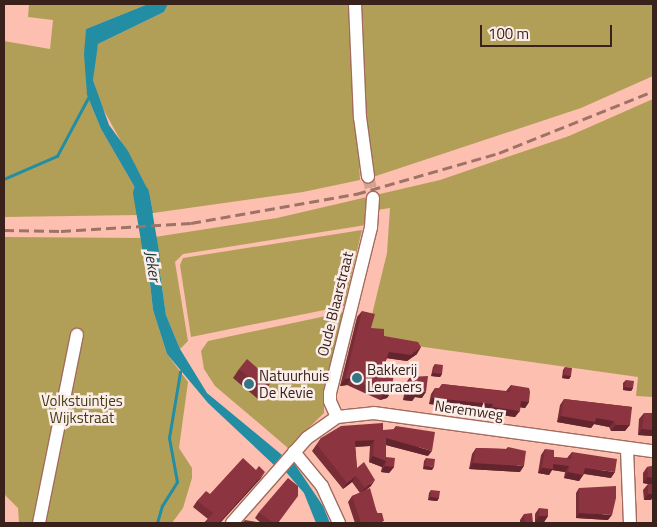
<!DOCTYPE html>
<html>
<head>
<meta charset="utf-8">
<style>
	body { margin:0 }
	#map { position:relative; width:657px; height:527px; overflow:hidden; background:#fdbfaf; font-family:"Titillium Web",sans-serif }
	div>[style] { position:absolute }
	.green>* { inset:0; background:#b29f57 }
	.water>* { inset:0; background:#238da3 }
	.stream>* { height:2.5px; margin:-1.25px; padding:0 1.25px; transform-origin:1.25px; border-radius:1.25px; background:#238da3 }
	.river>* { height:16px; margin:-8px; padding:0 8px; transform-origin:8px; border-radius:8px; background:#238da3 }
	.minor-tunnel>* { height:12px; margin-top:-6px; transform-origin:0; background:repeating-linear-gradient(90deg,#d6a092 0 12px,transparent 0 18px) }
	.roads { filter:drop-shadow(1px 0 #a36b5d) drop-shadow(-1px 0 #a36b5d) drop-shadow(0 1px #a36b5d) drop-shadow(0 -1px #a36b5d) }
	.minor>* { height:12px; margin:-6px; padding:0 6px; transform-origin:6px; border-radius:6px; background:#fff }
	.rail>* { height:2.5px; margin-top:-1.25px; transform-origin:0; background:repeating-linear-gradient(90deg,#9d7267 0 10px,transparent 0 15px) }
	.wall>* { inset:0; background:#782d37 }
	.shaded-wall>* { inset:0; background:#62242d }
	.building>* { inset:0; background:#8c3440 }
	.dots>* { width:14px; height:14px; translate:-50% -50%; box-sizing:border-box; border:2px solid #fbeeea; border-radius:50% }
	span { translate:-50% -50%; white-space:nowrap; text-align:center; line-height:1.15; -webkit-text-stroke:5px #fbeeea; paint-order:stroke }
	.street-label { font-size:15px; color:#3a221c }
	.poi-label { font-size:15px; color:#3a221c }
	.left { translate:0 -50%; text-align:left }
	.park-label { font-size:15px; color:#453b11 }
	.water-label { font-size:16px; color:#22383e; font-style:italic }
	.frame { position:absolute; inset:0; border:5px solid #3a221c; pointer-events:none }
	.scale { position:absolute; left:480px; top:25px; width:132px; height:22px; box-sizing:border-box; border:2px solid #3a221c; border-top:0; padding-left:6px; font-size:15px; line-height:18px; white-space:nowrap; color:#3a221c; -webkit-text-stroke:4px #fbeeea; paint-order:stroke }
</style>
</head>
<body>
<div id="map">
	<div class="green">
		<div style="clip-path:polygon(29px 4px,148px 4px,86px 29px,87px 95px,101px 129px,134px 186px,139px 215px,4px 217px,4px 41px,50px 49px,53px 20px,28px 17px)"></div>
		<div style="clip-path:polygon(168px 4px,653px 4px,653px 76px,581px 108px,373px 177px,363px 77px,355px 77px,360px 180px,303px 192px,153px 213px,149px 192px,102px 107px,93px 80px,94px 61px,98px 44px,164px 12px)"></div>
		<div style="clip-path:polygon(653px 99px,653px 397px,636px 396px,638px 377px,381px 341px,368px 331px,387px 253px,390px 208px,377px 210px,366px 225px,183px 254px,175px 262px,188px 341px,180px 349px,166px 315px,155px 237px,277px 218px,440px 180px,569px 136px)"></div>
		<div style="clip-path:polygon(362px 230px,344px 306px,191px 337px,180px 265px,183px 258px)"></div>
		<div style="clip-path:polygon(4px 237px,145px 238px,153px 310px,167px 354px,188px 382px,179px 448px,192px 468px,192px 478px,183px 508px,172px 523px,19px 523px,18px 508px,4px 494px)"></div>
		<div style="clip-path:polygon(345px 312px,324px 397px,324px 413px,288px 448px,215px 386px,204px 369px,201px 351px,208px 341px)"></div>
	</div>
	<div class="water">
		<div style="clip-path:polygon(148px 4px,168px 4px,164px 12px,98px 44px,93px 80px,109px 125px,128px 151px,149px 192px,153px 213px,139px 215px,134px 186px,101px 129px,87px 95px,84px 54px,86px 29px)"></div>
		<div style="clip-path:polygon(155px 237px,166px 315px,180px 349px,207px 393px,282px 455px,274px 465px,208px 403px,167px 354px,153px 310px,145px 238px)"></div>
		<div style="clip-path:polygon(294px 463px,323px 506px,330px 523px,316px 523px,304px 493px,286px 472px)"></div>
	</div>
	<div class="stream">
		<div style="left:4px;top:179px;width:58px;rotate:-23.5deg"></div>
		<div style="left:57px;top:156px;width:68px;rotate:-61.9deg"></div>
		<div style="left:157px;top:523px;width:18px;rotate:-74deg"></div>
		<div style="left:162px;top:506px;width:28px;rotate:-58deg"></div>
		<div style="left:177px;top:482px;width:45px;rotate:-100.3deg"></div>
		<div style="left:169px;top:438px;width:67px;rotate:-80.5deg"></div>
	</div>
	<div class="river">
		<div style="left:141px;top:193px;width:66px;rotate:80.4deg"></div>
	</div>
	<div class="minor-tunnel">
		<div style="left:368px;top:176px;width:23px;rotate:77deg"></div>
	</div>
	<div class="roads">
		<div class="minor">
			<div style="left:355px;top:4px;width:113px;rotate:87.5deg"></div>
			<div style="left:360px;top:117px;width:60px;rotate:82.3deg"></div>
			<div style="left:337px;top:417px;width:17px;rotate:-114deg"></div>
			<div style="left:330px;top:401px;width:8px;rotate:-90deg"></div>
			<div style="left:330px;top:393px;width:171px;rotate:-76.1deg"></div>
			<div style="left:371px;top:227px;width:29px;rotate:-86deg"></div>
			<div style="left:627px;top:449px;width:74px;rotate:87.7deg"></div>
			<div style="left:294px;top:452px;width:44px;rotate:50.5deg"></div>
			<div style="left:322px;top:486px;width:41px;rotate:65.3deg"></div>
			<div style="left:39px;top:523px;width:192px;rotate:-78.6deg"></div>
			<div style="left:232px;top:523px;width:113px;rotate:-48.6deg"></div>
			<div style="left:307px;top:438px;width:37px;rotate:-35deg"></div>
			<div style="left:337px;top:417px;width:37px;rotate:-6deg"></div>
			<div style="left:374px;top:413px;width:282px;rotate:7.8deg"></div>
		</div>
	</div>
	<div class="rail">
		<div style="left:4px;top:230px;width:57px;rotate:1deg"></div>
		<div style="left:61px;top:231px;width:130px;rotate:-3.5deg"></div>
		<div style="left:191px;top:223px;width:168px;rotate:-10deg"></div>
		<div style="left:356px;top:194px;width:149px;rotate:-16deg"></div>
		<div style="left:499px;top:153px;width:166px;rotate:-21.9deg"></div>
	</div>
	<div class="wall">
		<div style="clip-path:polygon(362px 311px,371px 328px,384px 336px,417px 354px,407px 361px,387px 358px,382px 371px,391px 392px,387px 398px,380px 400px,347px 385px,340px 386px,357px 317px)"></div>
		<div style="clip-path:polygon(435px 364px,442px 374px,440px 377px,431px 376px,433px 367px)"></div>
		<div style="clip-path:polygon(565px 367px,571px 376px,569px 379px,562px 378px,563px 370px)"></div>
		<div style="clip-path:polygon(239px 369px,272px 381px,258px 399px,233px 378px)"></div>
		<div style="clip-path:polygon(410px 377px,422px 398px,415px 397px,412px 401px,403px 400px,406px 383px)"></div>
		<div style="clip-path:polygon(626px 380px,633px 388px,631px 391px,623px 390px,623px 383px)"></div>
		<div style="clip-path:polygon(442px 384px,506px 391px,511px 385px,529px 402px,525px 408px,520px 407px,515px 417px,488px 413px,489px 410px,429px 404px,431px 394px,435px 388px,439px 388px)"></div>
		<div style="clip-path:polygon(564px 399px,632px 407px,625px 431px,611px 431px,609px 427px,594px 424px,591px 428px,557px 422px,560px 405px)"></div>
		<div style="clip-path:polygon(644px 413px,653px 413px,653px 436px,638px 435px,639px 419px)"></div>
		<div style="clip-path:polygon(396px 426px,428px 456px,386px 445px,386px 457px,394px 467px,389px 473px,381px 472px,382px 467px,369px 462px,370px 446px,355px 447px,357px 468px,371px 486px,365px 490px,383px 523px,355px 523px,348px 502px,352px 496px,360px 493px,352px 482px,343px 489px,312px 451px,321px 438px,393px 430px)"></div>
		<div style="clip-path:polygon(508px 447px,520px 472px,469px 469px,472px 454px,476px 448px,506px 449px)"></div>
		<div style="clip-path:polygon(545px 449px,554px 457px,567px 458px,572px 452px,611px 478px,584px 474px,579px 481px,564px 478px,565px 472px,552px 470px,549px 475px,538px 473px,541px 455px)"></div>
		<div style="clip-path:polygon(426px 458px,432px 470px,423px 469px,424px 461px)"></div>
		<div style="clip-path:polygon(653px 466px,653px 496px,651px 500px,644px 500px,643px 490px,648px 484px,643px 483px,643px 473px,647px 467px)"></div>
		<div style="clip-path:polygon(261px 478px,220px 523px,204px 523px,208px 519px,193px 507px,197px 501px,210px 494px)"></div>
		<div style="clip-path:polygon(579px 488px,608px 520px,576px 518px,576px 493px)"></div>
		<div style="clip-path:polygon(431px 490px,439px 498px,437px 501px,428px 500px,429px 493px)"></div>
		<div style="clip-path:polygon(539px 508px,548px 516px,544px 522px,535px 522px,535px 514px)"></div>
		<div style="clip-path:polygon(259px 512px,278px 523px,242px 523px,261px 523px,255px 518px)"></div>
		<div style="clip-path:polygon(524px 514px,533px 523px,520px 523px,520px 520px)"></div>
	</div>
	<div class="shaded-wall">
		<div style="clip-path:polygon(421px 347px,417px 354px,407px 361px,385px 358px,389px 352px)"></div>
		<div style="clip-path:polygon(433px 373px,442px 374px,440px 377px,431px 376px)"></div>
		<div style="clip-path:polygon(564px 375px,571px 376px,569px 379px,562px 378px)"></div>
		<div style="clip-path:polygon(351px 378px,347px 385px,340px 386px,345px 379px)"></div>
		<div style="clip-path:polygon(625px 387px,633px 388px,631px 391px,623px 390px)"></div>
		<div style="clip-path:polygon(417px 390px,426px 392px,422px 398px,415px 397px,412px 401px,403px 400px,408px 394px)"></div>
		<div style="clip-path:polygon(391px 392px,387px 398px,380px 400px,384px 394px)"></div>
		<div style="clip-path:polygon(433px 398px,493px 404px,489px 410px,429px 404px)"></div>
		<div style="clip-path:polygon(521px 401px,529px 402px,525px 408px,517px 407px)"></div>
		<div style="clip-path:polygon(493px 407px,520px 411px,515px 417px,488px 413px)"></div>
		<div style="clip-path:polygon(561px 416px,596px 418px,614px 421px,609px 427px,594px 424px,591px 428px,557px 422px)"></div>
		<div style="clip-path:polygon(616px 425px,630px 425px,625px 431px,611px 431px)"></div>
		<div style="clip-path:polygon(642px 429px,653px 430px,653px 436px,638px 435px)"></div>
		<div style="clip-path:polygon(386px 438px,432px 451px,428px 456px,382px 444px)"></div>
		<div style="clip-path:polygon(374px 440px,370px 446px,351px 447px,355px 441px)"></div>
		<div style="clip-path:polygon(373px 456px,386px 461px,382px 467px,369px 462px)"></div>
		<div style="clip-path:polygon(473px 463px,524px 466px,520px 472px,469px 469px)"></div>
		<div style="clip-path:polygon(553px 464px,569px 466px,565px 472px,552px 470px,549px 475px,538px 473px,542px 468px)"></div>
		<div style="clip-path:polygon(385px 466px,394px 467px,389px 473px,381px 472px)"></div>
		<div style="clip-path:polygon(425px 466px,434px 467px,432px 470px,423px 469px)"></div>
		<div style="clip-path:polygon(585px 468px,615px 472px,611px 478px,580px 473px)"></div>
		<div style="clip-path:polygon(265px 472px,261px 478px,220px 523px,219px 523px)"></div>
		<div style="clip-path:polygon(568px 472px,583px 475px,579px 481px,564px 478px)"></div>
		<div style="clip-path:polygon(356px 476px,352px 482px,343px 489px,347px 483px)"></div>
		<div style="clip-path:polygon(648px 477px,653px 478px,653px 485px,643px 483px)"></div>
		<div style="clip-path:polygon(375px 480px,371px 486px,361px 494px,365px 488px)"></div>
		<div style="clip-path:polygon(648px 494px,653px 494px,653px 496px,651px 500px,644px 500px)"></div>
		<div style="clip-path:polygon(431px 497px,439px 498px,437px 501px,428px 500px)"></div>
		<div style="clip-path:polygon(579px 513px,612px 515px,608px 520px,576px 518px)"></div>
		<div style="clip-path:polygon(539px 516px,548px 516px,544px 522px,535px 522px)"></div>
	</div>
	<div class="building">
		<div style="clip-path:polygon(362px 311px,375px 314px,371px 328px,384px 329px,384px 336px,418px 342px,421px 347px,411px 355px,389px 352px,382px 371px,394px 374px,391px 392px,384px 394px,351px 378px,345px 379px)"></div>
		<div style="clip-path:polygon(247px 359px,272px 381px,265px 390px,239px 369px)"></div>
		<div style="clip-path:polygon(435px 364px,443px 365px,442px 374px,433px 373px)"></div>
		<div style="clip-path:polygon(565px 367px,572px 368px,571px 376px,564px 375px)"></div>
		<div style="clip-path:polygon(428px 376px,426px 392px,417px 390px,416px 395px,408px 394px,410px 377px)"></div>
		<div style="clip-path:polygon(626px 380px,634px 381px,633px 388px,625px 387px)"></div>
		<div style="clip-path:polygon(442px 384px,510px 392px,511px 385px,529px 388px,530px 392px,529px 402px,521px 401px,520px 411px,493px 407px,493px 404px,433px 398px,435px 388px,441px 388px)"></div>
		<div style="clip-path:polygon(564px 399px,632px 407px,630px 425px,616px 425px,614px 421px,596px 418px,595px 422px,561px 416px)"></div>
		<div style="clip-path:polygon(644px 413px,653px 413px,653px 430px,642px 429px)"></div>
		<div style="clip-path:polygon(383px 423px,383px 430px,395px 429px,396px 426px,435px 432px,432px 451px,386px 438px,386px 457px,395px 458px,394px 467px,385px 466px,386px 461px,373px 456px,374px 440px,355px 441px,357px 468px,364px 462px,375px 480px,365px 488px,356px 476px,347px 483px,317px 445px,321px 438px,341px 426px)"></div>
		<div style="clip-path:polygon(508px 447px,526px 451px,524px 466px,473px 463px,476px 448px,508px 449px)"></div>
		<div style="clip-path:polygon(545px 449px,554px 450px,554px 457px,571px 459px,572px 452px,617px 459px,615px 472px,585px 468px,583px 475px,568px 472px,569px 466px,553px 464px,553px 469px,542px 468px)"></div>
		<div style="clip-path:polygon(243px 458px,256px 470px,259px 466px,265px 472px,219px 523px,204px 523px,213px 513px,197px 501px,206px 491px,210px 494px)"></div>
		<div style="clip-path:polygon(426px 458px,435px 459px,434px 467px,425px 466px)"></div>
		<div style="clip-path:polygon(653px 466px,653px 478px,648px 477px,647px 467px)"></div>
		<div style="clip-path:polygon(288px 478px,298px 486px,298px 496px,278px 523px,273px 523px,259px 512px)"></div>
		<div style="clip-path:polygon(648px 484px,653px 484px,653px 494px,648px 494px)"></div>
		<div style="clip-path:polygon(616px 486px,616px 498px,612px 515px,579px 513px,579px 488px)"></div>
		<div style="clip-path:polygon(370px 488px,377px 513px,382px 513px,384px 521px,376px 523px,361px 523px,352px 496px)"></div>
		<div style="clip-path:polygon(431px 490px,440px 491px,439px 498px,431px 497px)"></div>
		<div style="clip-path:polygon(539px 508px,548px 509px,548px 516px,539px 516px)"></div>
		<div style="clip-path:polygon(532px 513px,533px 523px,525px 523px,524px 514px)"></div>
		<div style="clip-path:polygon(245px 520px,263px 523px,242px 523px)"></div>
	</div>
	<div class="dots">
		<div style="left:357px;top:378px;background:#337786"></div>
		<div style="left:249px;top:384px;background:#337786"></div>
	</div>
	<div class="street-label">
		<span style="left:335px;top:304px;rotate:-76deg">Oude Blaarstraat</span>
		<span style="left:469px;top:410px;rotate:8deg">Neremweg</span>
	</div>
	<div class="poi-label">
		<span class="left" style="left:367px;top:378px">Bakkerij<br>Leuraers</span>
		<span class="left" style="left:259px;top:384px">Natuurhuis<br>De Kevie</span>
	</div>
	<div class="park-label">
		<span style="left:82px;top:409px">Volkstuintjes<br>Wijkstraat</span>
	</div>
	<div class="water-label">
		<span style="left:153px;top:266px;rotate:81deg">Jeker</span>
	</div>
	<div class="frame"></div>
	<div class="scale">100 m</div>
</div>
</body>
</html>
